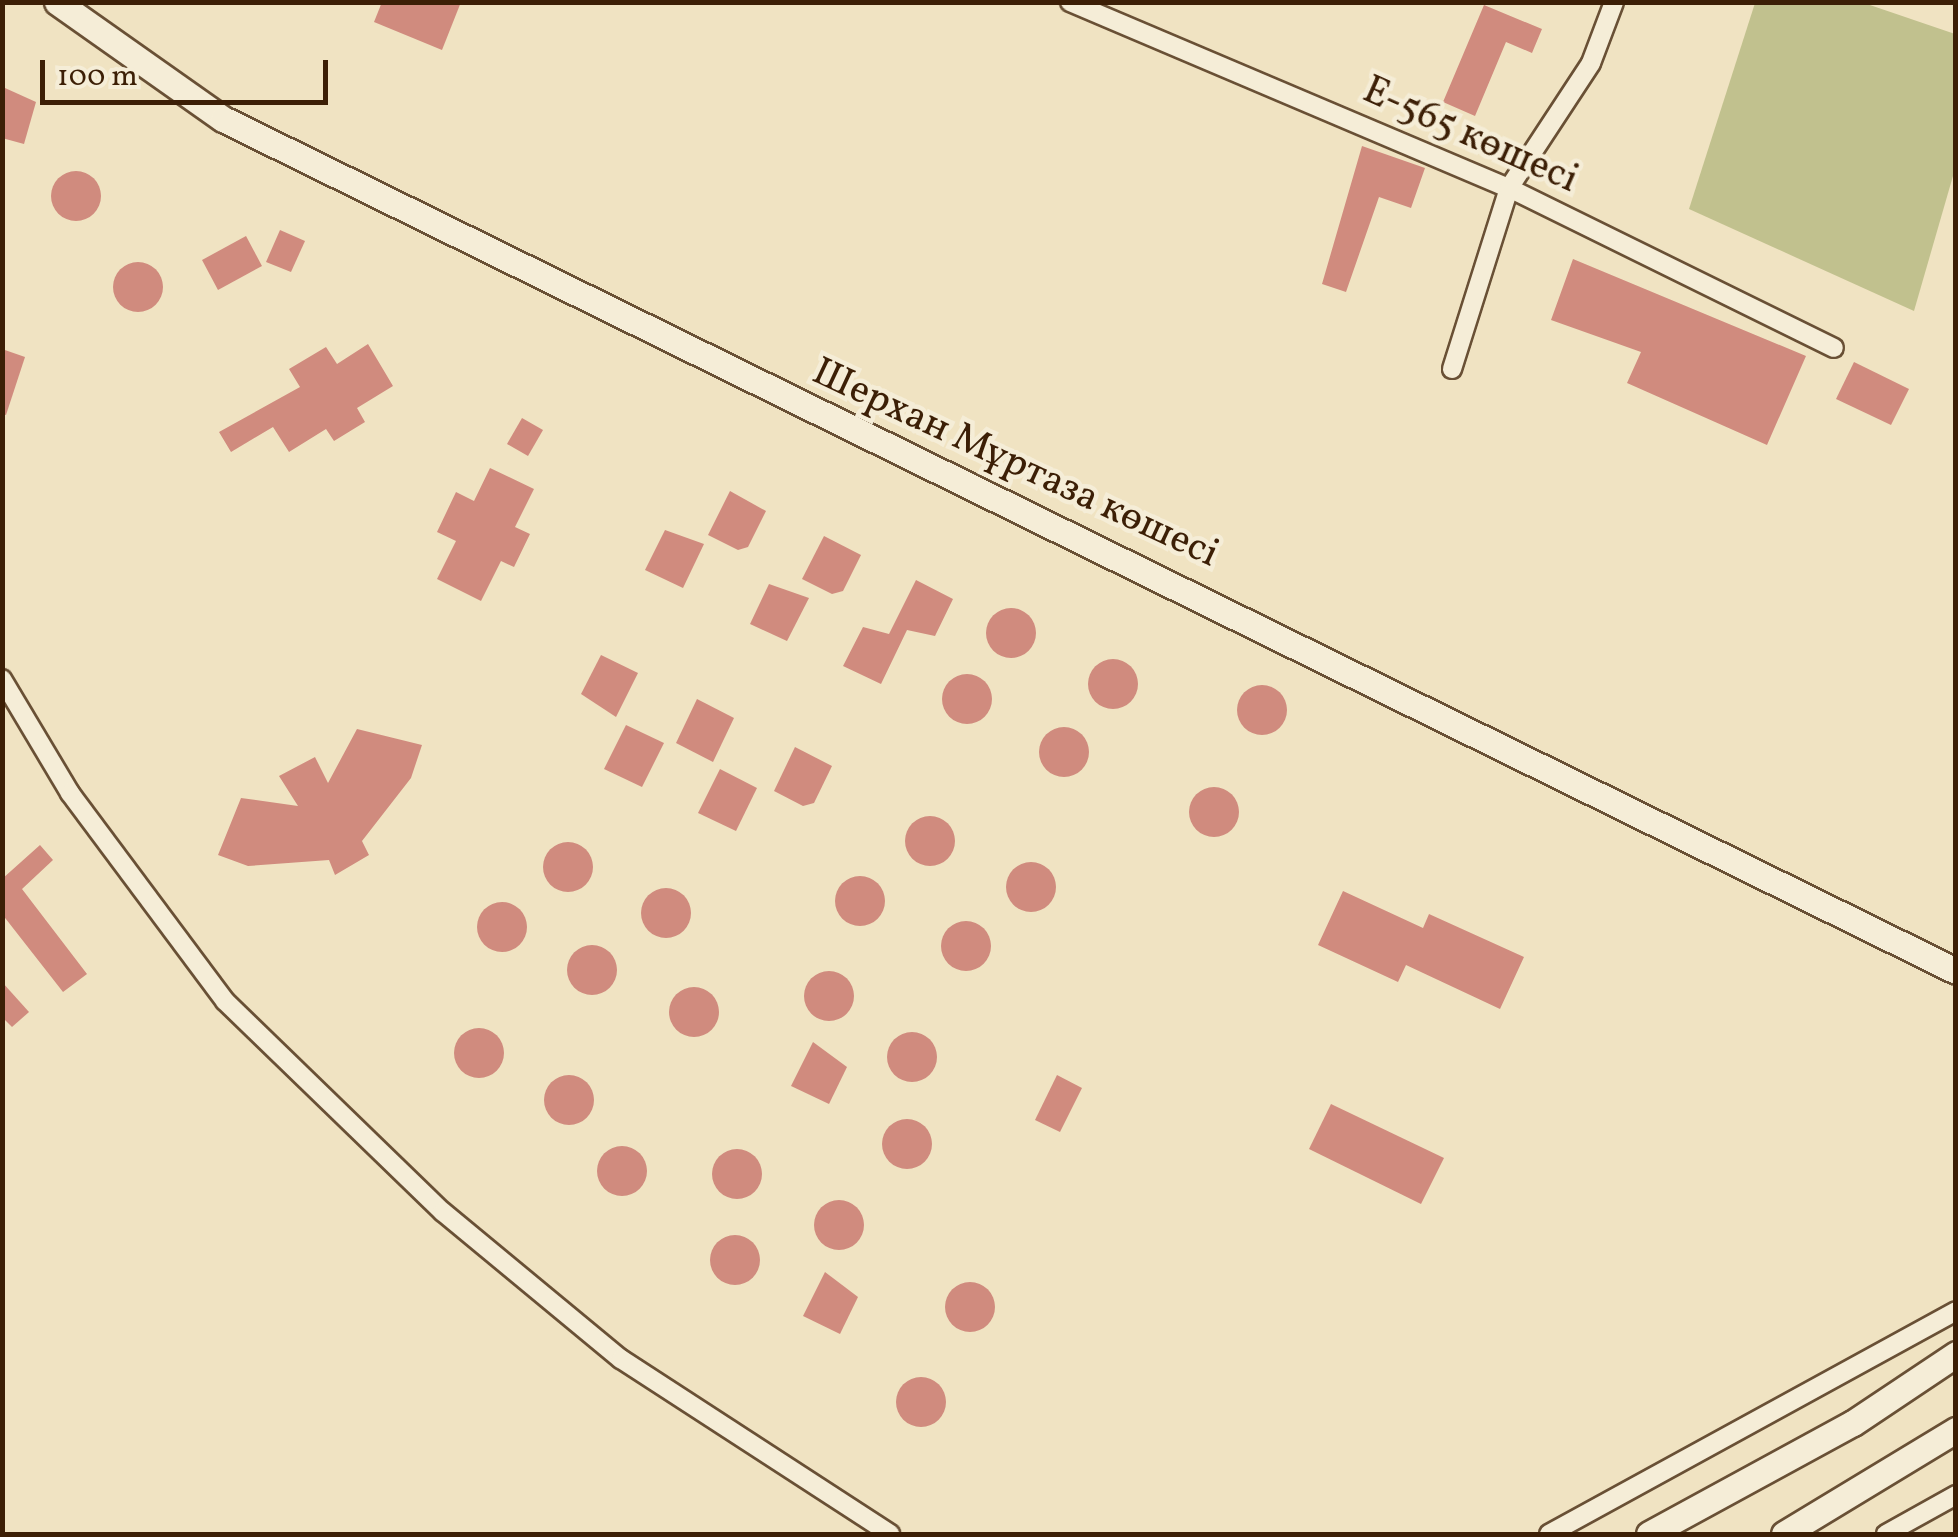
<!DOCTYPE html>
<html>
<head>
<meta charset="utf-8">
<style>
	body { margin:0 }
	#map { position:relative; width:1958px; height:1537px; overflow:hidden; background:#f0e3c2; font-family:Vollkorn,serif }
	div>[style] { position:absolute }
	.green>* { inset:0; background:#c1c18e }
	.building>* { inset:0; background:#d08b7e }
	.round { border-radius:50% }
	.roads { filter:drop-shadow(2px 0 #695035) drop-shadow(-2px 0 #695035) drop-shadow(0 2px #695035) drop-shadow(0 -2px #695035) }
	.minor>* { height:18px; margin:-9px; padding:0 9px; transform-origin:9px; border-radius:9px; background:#f5edd7 }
	.secondary>* { height:25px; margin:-12.5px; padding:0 12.5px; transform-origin:12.5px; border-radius:12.5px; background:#f5edd7 }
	span { translate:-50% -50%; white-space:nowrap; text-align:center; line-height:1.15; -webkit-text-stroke:9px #f5edd7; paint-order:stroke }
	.street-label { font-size:40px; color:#3c1f06 }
	.frame { position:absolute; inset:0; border:5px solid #3c1f06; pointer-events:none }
	.scale { position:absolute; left:40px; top:60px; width:288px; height:45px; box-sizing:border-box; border:5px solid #3c1f06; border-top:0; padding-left:12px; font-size:30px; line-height:35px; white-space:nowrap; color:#3c1f06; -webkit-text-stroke:8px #f5edd7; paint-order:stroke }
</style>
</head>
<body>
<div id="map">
	<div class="green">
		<div style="clip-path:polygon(1755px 3px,1864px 3px,1955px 34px,1955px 169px,1914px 311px,1689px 209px)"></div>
	</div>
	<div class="building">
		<div style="clip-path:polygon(382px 2px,461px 2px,442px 50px,374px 22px)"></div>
		<div style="clip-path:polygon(1484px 5px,1542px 29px,1532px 53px,1506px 42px,1475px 116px,1443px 102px)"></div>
		<div style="clip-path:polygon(5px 88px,36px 102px,24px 144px,2px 138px)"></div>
		<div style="clip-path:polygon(1362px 146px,1425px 168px,1411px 208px,1379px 197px,1346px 292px,1322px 284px)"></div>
		<div class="round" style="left:51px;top:171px;width:50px;height:50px"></div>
		<div style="clip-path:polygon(280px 230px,305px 241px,291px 272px,266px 262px)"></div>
		<div style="clip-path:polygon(246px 236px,262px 266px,218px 290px,202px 260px)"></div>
		<div style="clip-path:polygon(1573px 259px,1806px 356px,1767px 445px,1627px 383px,1641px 352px,1551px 320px)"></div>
		<div class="round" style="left:113px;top:262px;width:50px;height:50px"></div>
		<div style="clip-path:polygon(368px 344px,393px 386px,357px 408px,365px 422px,334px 441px,326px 429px,289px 452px,273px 427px,231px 452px,219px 432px,300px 387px,289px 369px,326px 347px,337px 364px)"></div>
		<div style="clip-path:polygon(2px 349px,25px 357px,6px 415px,2px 414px)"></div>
		<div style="clip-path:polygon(1854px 362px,1909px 389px,1891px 425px,1836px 399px)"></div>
		<div style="clip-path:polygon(522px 418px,543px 430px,528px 456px,507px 444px)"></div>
		<div style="clip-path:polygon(490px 468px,534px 489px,515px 527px,530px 534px,514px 567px,501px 561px,481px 601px,437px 579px,456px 541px,437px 532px,456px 492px,474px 501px)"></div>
		<div style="clip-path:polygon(730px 491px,766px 511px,748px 547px,738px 550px,708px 535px)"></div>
		<div style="clip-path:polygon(665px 530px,704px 544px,683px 588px,645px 570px)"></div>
		<div style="clip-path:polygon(824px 536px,861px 555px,843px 591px,832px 594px,802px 579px)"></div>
		<div style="clip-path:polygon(916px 580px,953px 599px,935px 636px,907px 630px,881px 684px,843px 666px,863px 627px,889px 634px)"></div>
		<div style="clip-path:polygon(769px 584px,809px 598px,787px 641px,750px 624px)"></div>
		<div class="round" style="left:986px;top:608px;width:50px;height:50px"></div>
		<div style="clip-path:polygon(601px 655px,638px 673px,616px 717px,581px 694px)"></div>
		<div class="round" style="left:1088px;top:659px;width:50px;height:50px"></div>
		<div class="round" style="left:942px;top:674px;width:50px;height:50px"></div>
		<div class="round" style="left:1237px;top:685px;width:50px;height:50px"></div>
		<div style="clip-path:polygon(697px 699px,734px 718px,713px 762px,676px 743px)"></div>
		<div style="clip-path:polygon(626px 725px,664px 743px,642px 787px,604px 769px)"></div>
		<div class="round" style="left:1039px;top:727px;width:50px;height:50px"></div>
		<div style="clip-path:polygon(357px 729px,422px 745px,411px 778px,362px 841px,369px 855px,335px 875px,329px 860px,248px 866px,218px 855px,241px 798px,298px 806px,279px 776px,315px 757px,328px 783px)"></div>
		<div style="clip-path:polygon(795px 747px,832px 766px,814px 803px,803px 806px,774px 791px)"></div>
		<div style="clip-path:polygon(720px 769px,757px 788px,736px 831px,698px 813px)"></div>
		<div class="round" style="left:1189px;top:787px;width:50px;height:50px"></div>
		<div class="round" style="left:905px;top:816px;width:50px;height:50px"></div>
		<div class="round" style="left:543px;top:842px;width:50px;height:50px"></div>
		<div style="clip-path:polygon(40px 845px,53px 860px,22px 889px,87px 974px,63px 992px,2px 914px,2px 879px)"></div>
		<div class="round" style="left:1006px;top:862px;width:50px;height:50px"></div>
		<div class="round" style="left:835px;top:876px;width:50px;height:50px"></div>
		<div class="round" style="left:641px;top:888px;width:50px;height:50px"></div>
		<div style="clip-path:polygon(1343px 891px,1423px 928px,1429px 914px,1524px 957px,1500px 1009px,1406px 965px,1398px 982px,1318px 945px)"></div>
		<div class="round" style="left:477px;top:902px;width:50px;height:50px"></div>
		<div class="round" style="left:941px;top:921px;width:50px;height:50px"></div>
		<div class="round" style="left:567px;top:945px;width:50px;height:50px"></div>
		<div class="round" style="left:804px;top:971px;width:50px;height:50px"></div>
		<div style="clip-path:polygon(2px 982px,29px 1012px,12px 1027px,2px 1017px)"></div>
		<div class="round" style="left:669px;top:987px;width:50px;height:50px"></div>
		<div class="round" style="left:454px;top:1028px;width:50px;height:50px"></div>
		<div class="round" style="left:887px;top:1032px;width:50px;height:50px"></div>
		<div style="clip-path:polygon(813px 1042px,847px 1067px,829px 1104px,791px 1086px)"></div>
		<div style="clip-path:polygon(1057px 1075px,1082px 1088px,1060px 1132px,1035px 1120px)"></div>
		<div class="round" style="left:544px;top:1075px;width:50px;height:50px"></div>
		<div style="clip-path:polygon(1331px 1104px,1444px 1158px,1421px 1204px,1309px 1149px)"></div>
		<div class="round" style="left:882px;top:1119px;width:50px;height:50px"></div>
		<div class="round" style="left:597px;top:1146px;width:50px;height:50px"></div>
		<div class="round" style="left:712px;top:1149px;width:50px;height:50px"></div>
		<div class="round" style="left:814px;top:1200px;width:50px;height:50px"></div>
		<div class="round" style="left:710px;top:1235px;width:50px;height:50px"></div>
		<div style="clip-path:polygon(825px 1272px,858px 1297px,840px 1334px,803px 1316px)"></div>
		<div class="round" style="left:945px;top:1282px;width:50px;height:50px"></div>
		<div class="round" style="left:896px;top:1377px;width:50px;height:50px"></div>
	</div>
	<div class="roads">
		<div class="minor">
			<div style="left:1070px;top:2px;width:477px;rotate:23deg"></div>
			<div style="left:1509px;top:188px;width:362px;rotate:26.2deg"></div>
			<div style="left:1452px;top:369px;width:190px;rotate:-72.5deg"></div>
			<div style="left:1509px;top:188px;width:149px;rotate:-56.7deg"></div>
			<div style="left:1591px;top:63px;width:65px;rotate:-69.3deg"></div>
			<div style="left:2px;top:679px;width:133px;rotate:59.2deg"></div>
			<div style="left:70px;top:793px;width:259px;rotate:53.3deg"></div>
			<div style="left:225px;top:1001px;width:303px;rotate:44.1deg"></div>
			<div style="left:443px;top:1212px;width:231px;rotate:39.6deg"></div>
			<div style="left:621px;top:1359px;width:321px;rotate:33deg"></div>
			<div style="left:1549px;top:1534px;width:464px;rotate:-28.7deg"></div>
			<div style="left:1886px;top:1534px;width:80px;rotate:-29.1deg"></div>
		</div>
		<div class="secondary">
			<div style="left:57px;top:2px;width:203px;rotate:35.2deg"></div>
			<div style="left:223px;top:119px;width:1931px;rotate:26.18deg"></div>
			<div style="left:1649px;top:1534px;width:232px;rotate:-28.6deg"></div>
			<div style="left:1853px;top:1423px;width:124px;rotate:-33.8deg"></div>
			<div style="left:1784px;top:1534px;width:201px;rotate:-31.2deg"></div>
		</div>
	</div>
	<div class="street-label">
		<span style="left:1470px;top:136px;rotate:24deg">Е-565 көшесі</span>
		<span style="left:1015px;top:464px;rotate:25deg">Шерхан Мұртаза көшесі</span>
	</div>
	<div class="frame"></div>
	<div class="scale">100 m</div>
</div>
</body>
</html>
